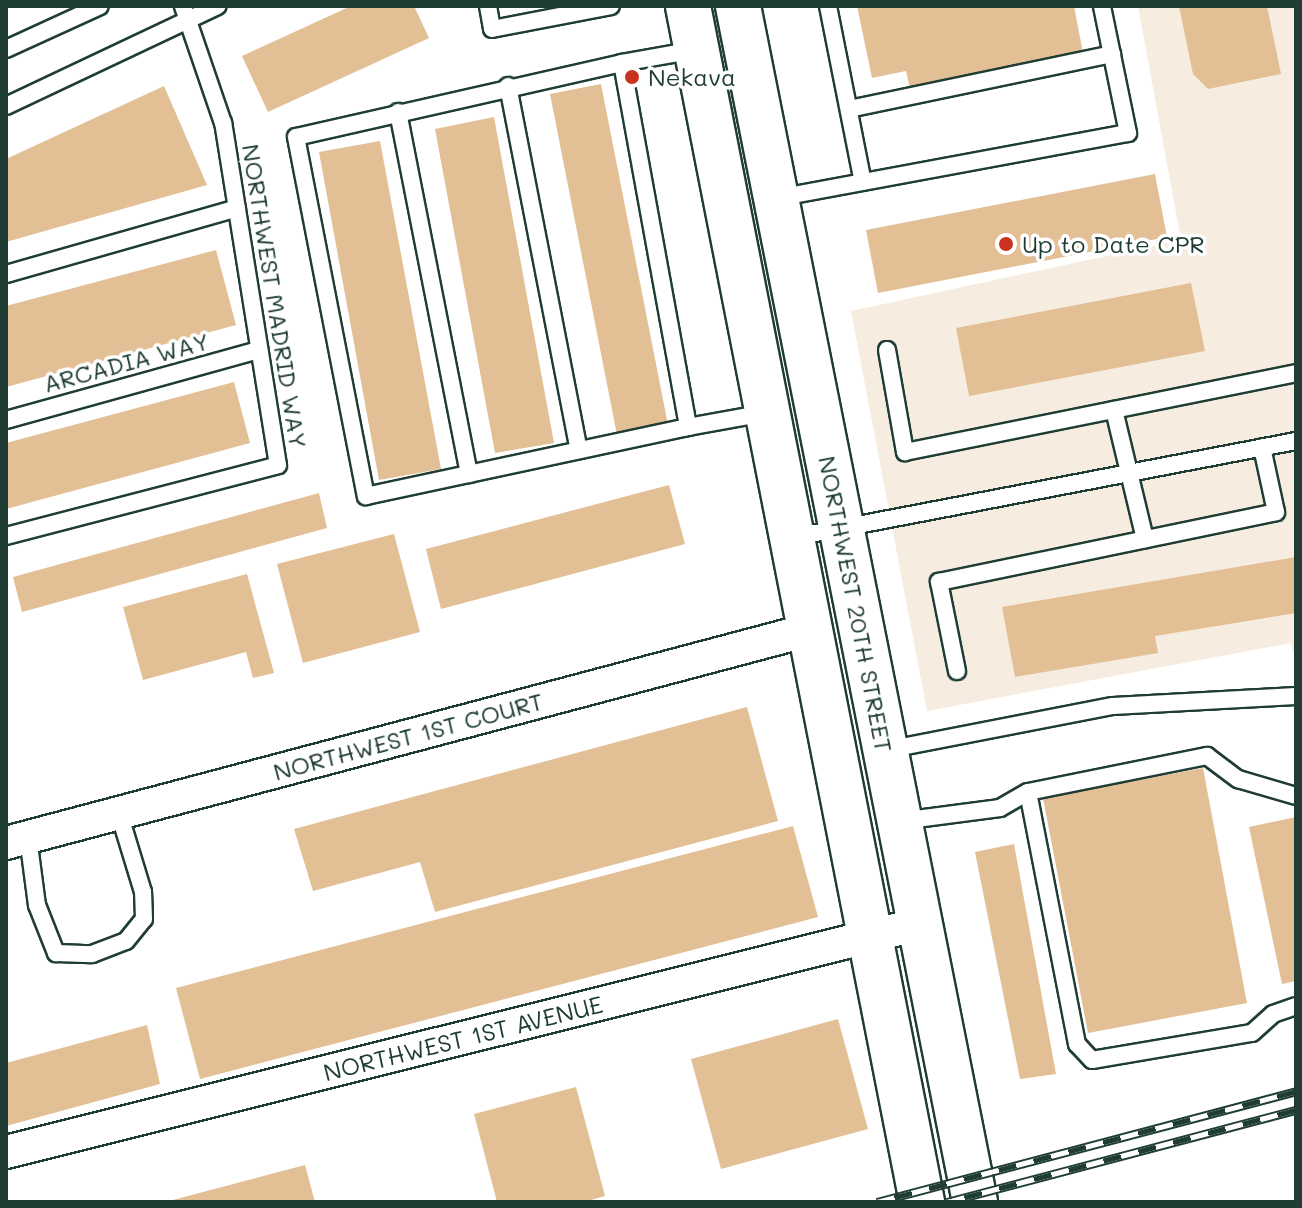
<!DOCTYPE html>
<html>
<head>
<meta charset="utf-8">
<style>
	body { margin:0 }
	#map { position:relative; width:1302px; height:1208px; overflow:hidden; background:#fff; font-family:Mali,sans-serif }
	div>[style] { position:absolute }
	.built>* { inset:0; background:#f6ecdf }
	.building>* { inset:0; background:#e2bf94 }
	.roads { filter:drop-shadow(2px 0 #1f3d34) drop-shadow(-2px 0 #1f3d34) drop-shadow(0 2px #1f3d34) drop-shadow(0 -2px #1f3d34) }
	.lane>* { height:16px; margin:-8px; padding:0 8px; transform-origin:8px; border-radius:8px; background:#fff }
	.street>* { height:32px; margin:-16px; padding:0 16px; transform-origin:16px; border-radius:16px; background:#fff }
	.secondary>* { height:44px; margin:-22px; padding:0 22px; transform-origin:22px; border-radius:22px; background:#fff }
	.rail>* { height:9px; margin-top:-4.5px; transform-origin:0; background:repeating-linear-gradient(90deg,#fff 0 18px,#1f3d34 0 36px); box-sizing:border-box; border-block:2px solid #1f3d34 }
	.dots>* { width:22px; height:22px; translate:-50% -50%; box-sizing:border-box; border:4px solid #fff; border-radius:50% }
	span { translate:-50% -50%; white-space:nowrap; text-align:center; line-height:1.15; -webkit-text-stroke:7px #fff; paint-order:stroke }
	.poi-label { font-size:24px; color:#1f3d34 }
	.left { translate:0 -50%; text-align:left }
	.street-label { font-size:24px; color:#1f3d34 }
	.frame { position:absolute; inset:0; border:8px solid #1f3d34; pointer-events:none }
</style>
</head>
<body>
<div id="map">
	<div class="built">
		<div style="clip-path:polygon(1138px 6px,1296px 6px,1296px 663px,1291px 643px,927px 711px,851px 311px,1181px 240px)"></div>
	</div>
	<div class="building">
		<div style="clip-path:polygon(351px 6px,414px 6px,429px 38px,268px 112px,242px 56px)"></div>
		<div style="clip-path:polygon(857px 6px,1074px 6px,1083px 53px,910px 89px,906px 71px,872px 78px)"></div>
		<div style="clip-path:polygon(1179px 6px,1267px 6px,1281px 74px,1208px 89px,1193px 74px)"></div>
		<div style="clip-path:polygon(601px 84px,668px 425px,617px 435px,550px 94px)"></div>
		<div style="clip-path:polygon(164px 86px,207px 185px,6px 242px,6px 159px)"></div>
		<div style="clip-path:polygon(494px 117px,554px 443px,495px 453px,435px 129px)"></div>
		<div style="clip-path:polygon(380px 141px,441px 469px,379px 480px,319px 152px)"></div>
		<div style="clip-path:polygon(1155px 174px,1167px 237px,878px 293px,866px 230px)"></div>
		<div style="clip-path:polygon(216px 250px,236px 325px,6px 387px,6px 306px)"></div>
		<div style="clip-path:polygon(1191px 283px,1205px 351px,969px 396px,956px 328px)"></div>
		<div style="clip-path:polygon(234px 382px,250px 443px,6px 509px,6px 443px)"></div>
		<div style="clip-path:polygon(669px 485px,685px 544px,441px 609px,426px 549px)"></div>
		<div style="clip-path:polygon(319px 493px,327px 528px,22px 612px,13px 577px)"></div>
		<div style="clip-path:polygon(394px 534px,420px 632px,303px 663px,277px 564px)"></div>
		<div style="clip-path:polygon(1296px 557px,1296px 613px,1155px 636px,1158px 653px,1015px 677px,1002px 607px)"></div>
		<div style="clip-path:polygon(247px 574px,274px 673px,253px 678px,246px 652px,143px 680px,123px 607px)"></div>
		<div style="clip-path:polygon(747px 707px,778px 821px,435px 912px,420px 862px,313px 891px,294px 829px)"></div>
		<div style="clip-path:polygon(1203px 768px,1247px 1003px,1088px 1033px,1043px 798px)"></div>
		<div style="clip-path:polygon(1296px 817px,1296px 981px,1282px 984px,1249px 827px)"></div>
		<div style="clip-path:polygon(793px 826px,818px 917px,200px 1079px,176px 988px)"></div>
		<div style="clip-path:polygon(1014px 844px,1056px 1074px,1020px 1079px,975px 852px)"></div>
		<div style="clip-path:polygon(838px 1019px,868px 1129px,721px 1169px,691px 1059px)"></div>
		<div style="clip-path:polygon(147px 1025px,160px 1084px,6px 1126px,6px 1063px)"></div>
		<div style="clip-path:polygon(576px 1087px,605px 1196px,584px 1202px,497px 1202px,474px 1114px)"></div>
		<div style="clip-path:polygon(305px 1165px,315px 1202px,169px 1202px,169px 1201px)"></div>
	</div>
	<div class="roads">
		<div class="lane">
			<div style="left:488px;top:6px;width:23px;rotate:80deg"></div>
			<div style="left:492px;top:29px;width:121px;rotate:-10.9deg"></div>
			<div style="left:828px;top:6px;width:179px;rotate:78.8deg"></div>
			<div style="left:6px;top:49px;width:103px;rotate:-24.6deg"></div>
			<div style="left:695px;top:50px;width:74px;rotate:169.9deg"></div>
			<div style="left:622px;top:63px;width:370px;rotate:79.7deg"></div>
			<div style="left:688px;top:427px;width:78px;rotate:-10.3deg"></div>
			<div style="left:622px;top:63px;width:334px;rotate:167.2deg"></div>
			<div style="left:296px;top:137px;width:366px;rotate:79deg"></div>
			<div style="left:366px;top:496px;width:329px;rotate:-12.1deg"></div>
			<div style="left:508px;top:86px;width:371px;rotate:79deg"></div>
			<div style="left:6px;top:106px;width:234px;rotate:-25.3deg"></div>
			<div style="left:849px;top:109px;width:269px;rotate:-11.8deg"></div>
			<div style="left:398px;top:112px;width:369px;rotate:78.9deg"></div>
			<div style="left:777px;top:198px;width:357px;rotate:-10.5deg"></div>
			<div style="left:1128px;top:133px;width:130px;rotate:-101.6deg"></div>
			<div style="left:6px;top:274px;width:240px;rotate:-15.9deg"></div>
			<div style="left:887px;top:350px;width:104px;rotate:80deg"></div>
			<div style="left:905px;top:452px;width:399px;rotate:-11.4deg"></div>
			<div style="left:1114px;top:410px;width:133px;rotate:76.5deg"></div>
			<div style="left:6px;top:420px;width:263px;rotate:-15.5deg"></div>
			<div style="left:6px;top:536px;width:281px;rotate:-14.6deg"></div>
			<div style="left:278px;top:465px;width:346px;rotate:-99.1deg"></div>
			<div style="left:223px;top:123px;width:124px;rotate:-108.9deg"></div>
			<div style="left:795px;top:537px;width:510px;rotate:-10.85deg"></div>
			<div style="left:957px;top:671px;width:91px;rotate:-101.4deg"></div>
			<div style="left:939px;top:582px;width:344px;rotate:-11.7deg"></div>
			<div style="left:1276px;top:512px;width:66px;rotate:-102.2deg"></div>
			<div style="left:886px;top:750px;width:231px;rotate:-11deg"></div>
			<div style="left:1113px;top:706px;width:183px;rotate:-3.1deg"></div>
			<div style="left:1028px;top:792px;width:257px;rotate:79deg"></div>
			<div style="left:1077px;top:1044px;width:22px;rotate:47deg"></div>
			<div style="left:1092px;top:1060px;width:162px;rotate:-9.6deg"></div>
			<div style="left:1252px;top:1033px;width:28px;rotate:-42deg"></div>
			<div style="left:1273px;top:1014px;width:24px;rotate:-19deg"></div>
			<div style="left:901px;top:821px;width:100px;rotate:-7.5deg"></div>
			<div style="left:1000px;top:808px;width:32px;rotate:-30deg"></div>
			<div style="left:1028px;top:792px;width:183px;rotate:-11.4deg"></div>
			<div style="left:1207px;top:756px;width:39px;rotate:37deg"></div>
			<div style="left:1238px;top:779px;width:60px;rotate:16.3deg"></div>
			<div style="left:28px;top:837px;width:69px;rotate:82.5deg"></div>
			<div style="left:37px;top:905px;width:52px;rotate:68.4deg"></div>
			<div style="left:56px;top:953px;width:36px;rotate:2deg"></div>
			<div style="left:92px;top:954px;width:36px;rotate:-21deg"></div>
			<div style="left:126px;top:941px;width:28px;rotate:-51deg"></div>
			<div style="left:144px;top:919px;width:27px;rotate:-92deg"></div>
			<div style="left:143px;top:892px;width:83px;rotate:-106.9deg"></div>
		</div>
		<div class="street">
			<div style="left:6px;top:843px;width:831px;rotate:-14.86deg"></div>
			<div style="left:6px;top:1152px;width:941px;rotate:-14.02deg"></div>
		</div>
		<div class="secondary">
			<div style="left:688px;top:6px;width:1219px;rotate:78.93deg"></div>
			<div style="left:738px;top:6px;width:1219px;rotate:78.79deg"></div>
		</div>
	</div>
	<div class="rail">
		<div style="left:877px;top:1202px;width:433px;rotate:-14.8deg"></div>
		<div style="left:947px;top:1202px;width:361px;rotate:-14.8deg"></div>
	</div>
	<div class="dots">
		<div style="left:632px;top:77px;background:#c8321e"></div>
		<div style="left:1006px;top:244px;background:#c8321e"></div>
	</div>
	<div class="poi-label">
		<span class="left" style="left:648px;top:77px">Nekava</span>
		<span class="left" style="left:1022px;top:244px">Up to Date CPR</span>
	</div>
	<div class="street-label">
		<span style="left:275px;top:296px;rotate:81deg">NORTHWEST MADRID WAY</span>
		<span style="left:126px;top:362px;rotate:-15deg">ARCADIA WAY</span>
		<span style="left:856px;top:604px;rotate:79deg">NORTHWEST 20TH STREET</span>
		<span style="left:408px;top:736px;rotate:-15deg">NORTHWEST 1ST COURT</span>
		<span style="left:463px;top:1038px;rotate:-14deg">NORTHWEST 1ST AVENUE</span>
	</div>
	<div class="frame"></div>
</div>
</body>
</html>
